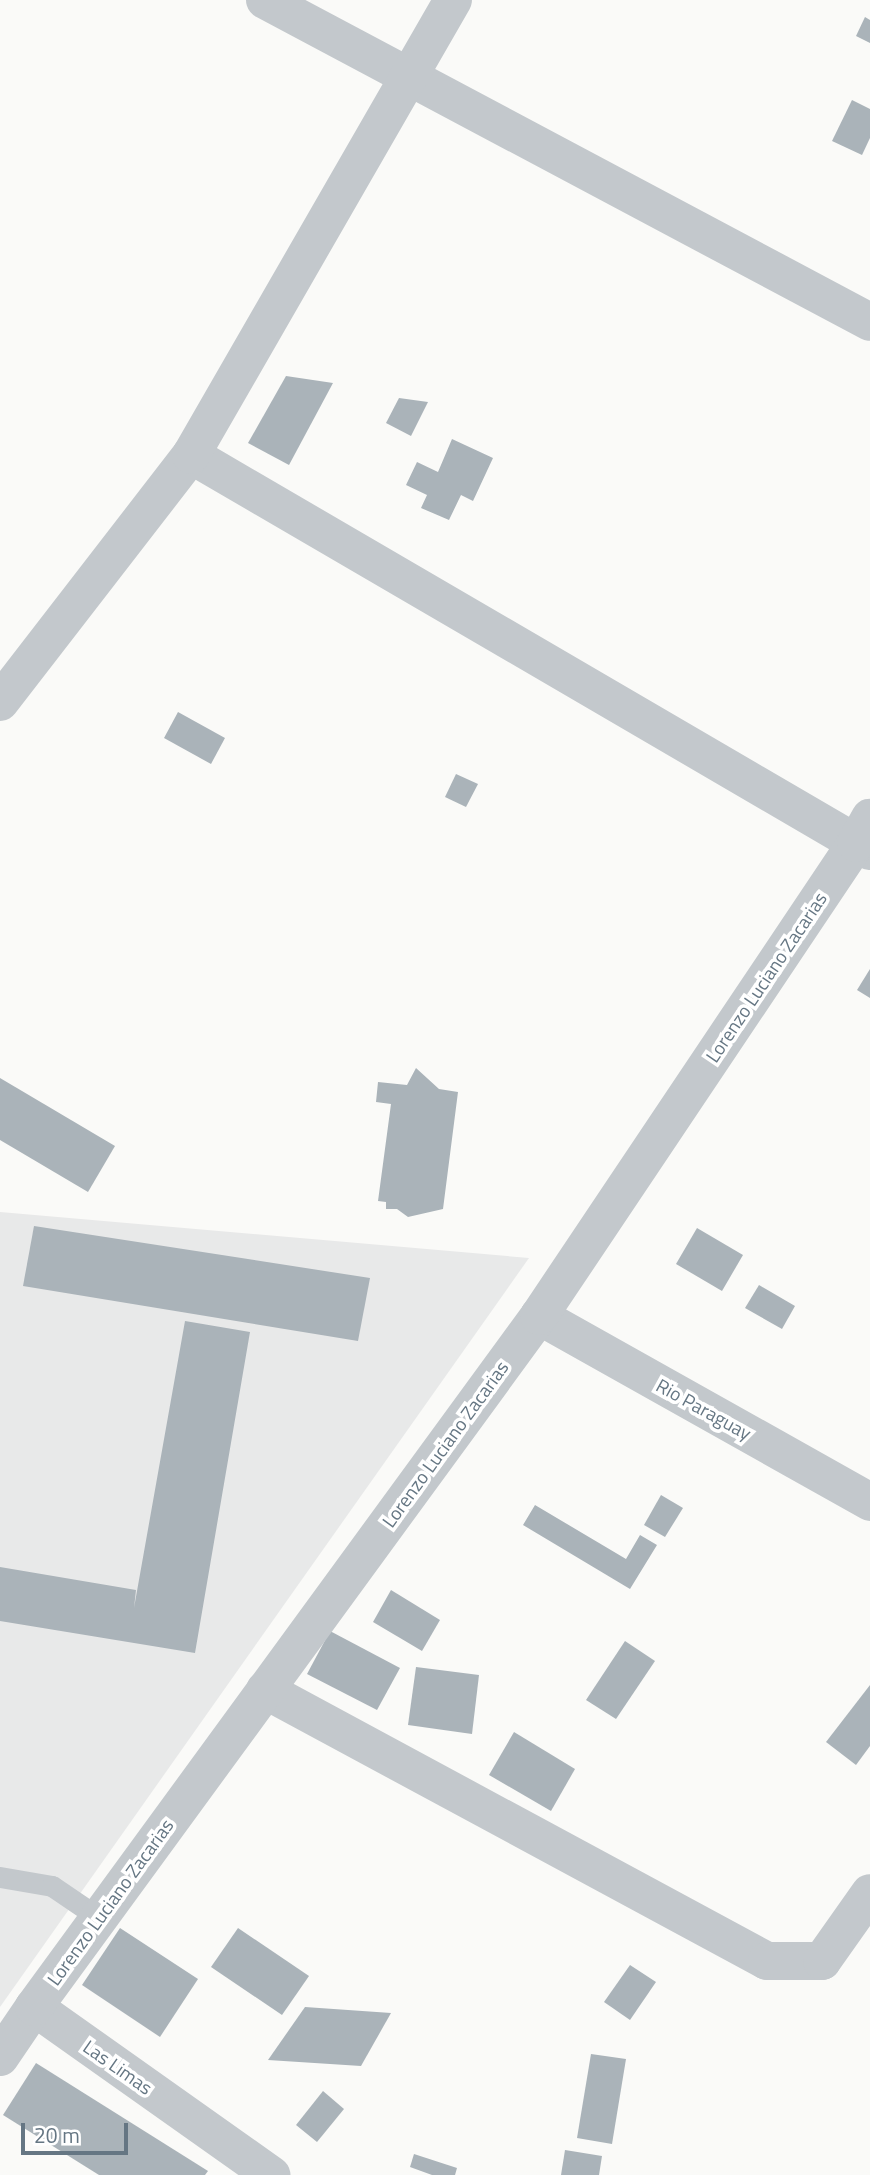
<!DOCTYPE html>
<html>
<head>
<meta charset="utf-8">
<style>
	body { margin:0 }
	#map { position:relative; width:870px; height:2175px; overflow:hidden; background:#fafaf8; font-family:"Titillium Web",sans-serif }
	div>[style] { position:absolute }
	.built>* { inset:0; background:#e8e9e9 }
	.building>* { inset:0; background:#aab3b9 }
	.service>* { height:21px; margin:-10.5px; padding:0 10.5px; transform-origin:10.5px; border-radius:10.5px; background:#c3c8cc }
	.minor>* { height:38px; margin:-19px; padding:0 19px; transform-origin:19px; border-radius:19px; background:#c3c8cc }
	span { translate:-50% -50%; white-space:nowrap; text-align:center; line-height:1.15; -webkit-text-stroke:7px #fff; paint-order:stroke }
	.street-label { font-size:19px; color:#657683 }
	.scale { position:absolute; left:21px; top:2123px; width:107px; height:32px; box-sizing:border-box; border:4px solid #657683; border-top:0; padding-left:9px; font-size:21px; line-height:24px; white-space:nowrap; color:#657683; -webkit-text-stroke:5px #fff; paint-order:stroke }
</style>
</head>
<body>
<div id="map">
	<div class="built">
		<div style="clip-path:polygon(0 1212px,529px 1258px,0 2007px)"></div>
	</div>
	<div class="building">
		<div style="clip-path:polygon(865px 17px,870px 20px,870px 43px,856px 36px)"></div>
		<div style="clip-path:polygon(852px 100px,870px 109px,870px 138px,862px 155px,832px 141px)"></div>
		<div style="clip-path:polygon(286px 376px,333px 383px,289px 465px,248px 443px)"></div>
		<div style="clip-path:polygon(399px 398px,428px 402px,411px 436px,386px 423px)"></div>
		<div style="clip-path:polygon(452px 439px,493px 458px,473px 501px,461px 495px,449px 520px,421px 508px,427px 495px,406px 485px,417px 462px,438px 472px)"></div>
		<div style="clip-path:polygon(178px 712px,225px 738px,211px 764px,164px 738px)"></div>
		<div style="clip-path:polygon(456px 774px,478px 784px,466px 807px,445px 797px)"></div>
		<div style="clip-path:polygon(870px 969px,870px 998px,857px 990px)"></div>
		<div style="clip-path:polygon(416px 1068px,439px 1089px,458px 1092px,443px 1209px,408px 1217px,397px 1209px,386px 1209px,386px 1202px,378px 1201px,391px 1104px,376px 1102px,378px 1082px,407px 1085px)"></div>
		<div style="clip-path:polygon(0 1078px,115px 1146px,88px 1192px,0 1140px)"></div>
		<div style="clip-path:polygon(34px 1226px,370px 1278px,358px 1341px,23px 1286px)"></div>
		<div style="clip-path:polygon(697px 1228px,743px 1255px,722px 1291px,676px 1264px)"></div>
		<div style="clip-path:polygon(759px 1285px,795px 1306px,782px 1329px,745px 1308px)"></div>
		<div style="clip-path:polygon(185px 1321px,250px 1332px,195px 1653px,0 1621px,0 1567px,136px 1590px,134px 1608px)"></div>
		<div style="clip-path:polygon(661px 1495px,683px 1508px,665px 1537px,644px 1525px)"></div>
		<div style="clip-path:polygon(535px 1505px,626px 1559px,640px 1535px,657px 1545px,630px 1589px,523px 1525px)"></div>
		<div style="clip-path:polygon(391px 1590px,440px 1620px,422px 1651px,373px 1622px)"></div>
		<div style="clip-path:polygon(330px 1631px,400px 1668px,377px 1710px,307px 1674px)"></div>
		<div style="clip-path:polygon(625px 1641px,655px 1661px,616px 1719px,586px 1700px)"></div>
		<div style="clip-path:polygon(416px 1667px,479px 1675px,472px 1734px,408px 1725px)"></div>
		<div style="clip-path:polygon(870px 1685px,870px 1746px,856px 1765px,826px 1742px)"></div>
		<div style="clip-path:polygon(514px 1732px,575px 1769px,551px 1811px,489px 1775px)"></div>
		<div style="clip-path:polygon(120px 1928px,198px 1979px,160px 2037px,82px 1985px)"></div>
		<div style="clip-path:polygon(238px 1928px,309px 1976px,282px 2015px,211px 1967px)"></div>
		<div style="clip-path:polygon(630px 1965px,656px 1982px,630px 2020px,604px 2002px)"></div>
		<div style="clip-path:polygon(305px 2007px,391px 2013px,361px 2066px,268px 2060px)"></div>
		<div style="clip-path:polygon(591px 2054px,626px 2059px,612px 2144px,577px 2138px)"></div>
		<div style="clip-path:polygon(36px 2063px,208px 2171px,205px 2175px,99px 2175px,3px 2115px)"></div>
		<div style="clip-path:polygon(323px 2091px,344px 2109px,317px 2142px,296px 2125px)"></div>
		<div style="clip-path:polygon(565px 2150px,602px 2156px,599px 2175px,561px 2175px)"></div>
		<div style="clip-path:polygon(414px 2154px,457px 2168px,455px 2175px,432px 2175px,410px 2167px)"></div>
	</div>
	<div class="service">
		<div style="left:0;top:1877px;width:53px;rotate:9.8deg"></div>
		<div style="left:52px;top:1886px;width:57px;rotate:34.2deg"></div>
	</div>
	<div class="minor">
		<div style="left:265px;top:0;width:685px;rotate:28.02deg"></div>
		<div style="left:191px;top:455px;width:786px;rotate:30.25deg"></div>
		<div style="left:0;top:702px;width:312px;rotate:-52.3deg"></div>
		<div style="left:191px;top:455px;width:525px;rotate:-60.07deg"></div>
		<div style="left:539px;top:1316px;width:380px;rotate:29.3deg"></div>
		<div style="left:265px;top:1690px;width:570px;rotate:28.36deg"></div>
		<div style="left:767px;top:1961px;width:55px"></div>
		<div style="left:822px;top:1961px;width:83px;rotate:-54.8deg"></div>
		<div style="left:34px;top:2007px;width:291px;rotate:35.3deg"></div>
		<div style="left:0;top:2057px;width:60px;rotate:-55.8deg"></div>
		<div style="left:34px;top:2007px;width:856px;rotate:-53.84deg"></div>
		<div style="left:539px;top:1316px;width:569px;rotate:-56.17deg"></div>
		<div style="left:856px;top:843px;width:29px;rotate:-61deg"></div>
	</div>
	<div class="street-label">
		<span style="left:766px;top:977px;rotate:-56deg">Lorenzo Luciano Zacarias</span>
		<span style="left:704px;top:1409px;rotate:29deg">Rio Paraguay</span>
		<span style="left:445px;top:1444px;rotate:-54deg">Lorenzo Luciano Zacarias</span>
		<span style="left:110px;top:1902px;rotate:-54deg">Lorenzo Luciano Zacarias</span>
		<span style="left:118px;top:2067px;rotate:35deg">Las Limas</span>
	</div>
	<div class="scale">20 m</div>
</div>
</body>
</html>
